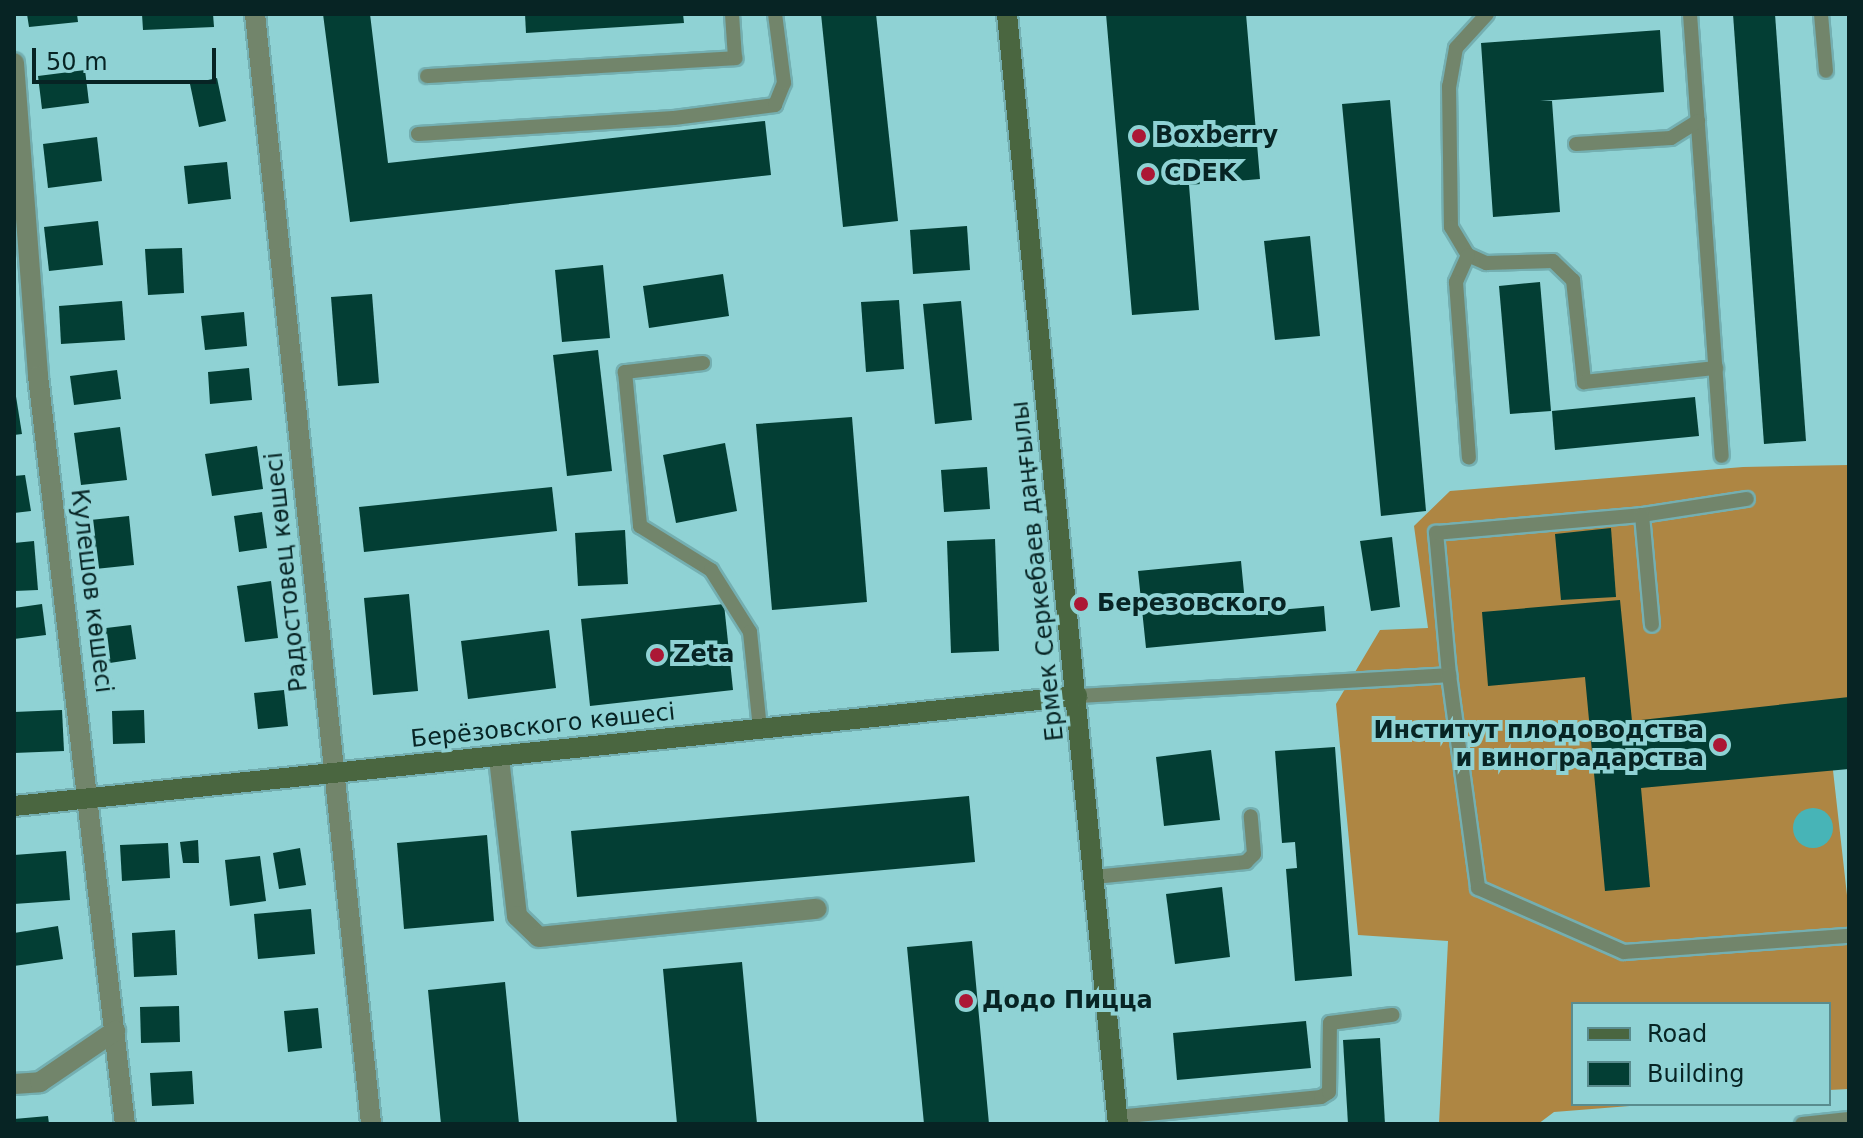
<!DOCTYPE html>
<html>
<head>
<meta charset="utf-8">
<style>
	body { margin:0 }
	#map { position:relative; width:1863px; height:1138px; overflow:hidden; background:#8fd2d4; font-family:"DejaVu Sans",sans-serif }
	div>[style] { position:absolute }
	.forest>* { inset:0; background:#ae8643 }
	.water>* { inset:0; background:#47b4b7 }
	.round { border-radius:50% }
	.building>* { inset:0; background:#033e34 }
	.roads { filter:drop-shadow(2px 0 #74afb1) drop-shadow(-2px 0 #74afb1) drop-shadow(0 2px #74afb1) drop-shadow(0 -2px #74afb1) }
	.lane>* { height:14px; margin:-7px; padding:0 7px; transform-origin:7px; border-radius:7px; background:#72856b }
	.street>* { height:20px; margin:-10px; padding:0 10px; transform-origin:10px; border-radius:10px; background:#72856b }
	.secondary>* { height:20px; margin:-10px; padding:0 10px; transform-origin:10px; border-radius:10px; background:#4a6640 }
	.dots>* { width:22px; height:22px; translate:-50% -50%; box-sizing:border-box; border:4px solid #8fd2d4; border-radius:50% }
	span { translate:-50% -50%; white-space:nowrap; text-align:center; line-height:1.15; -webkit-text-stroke:8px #8fd2d4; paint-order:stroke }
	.poi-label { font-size:24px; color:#072424; font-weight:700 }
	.left { translate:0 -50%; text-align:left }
	.right { translate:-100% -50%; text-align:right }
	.street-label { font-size:24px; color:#072424 }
	.frame { position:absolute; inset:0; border:16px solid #072424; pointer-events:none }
	.legend { position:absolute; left:1571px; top:1002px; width:260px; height:104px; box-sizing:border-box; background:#8fd2d4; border:2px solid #598c8e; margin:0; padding:10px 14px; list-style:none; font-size:24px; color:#072424 }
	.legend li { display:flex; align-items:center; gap:16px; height:40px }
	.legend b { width:40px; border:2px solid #598c8e }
	.scale { position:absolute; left:32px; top:48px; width:184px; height:36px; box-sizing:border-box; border:4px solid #072424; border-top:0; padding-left:10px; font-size:24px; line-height:28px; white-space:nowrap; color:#072424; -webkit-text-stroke:6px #8fd2d4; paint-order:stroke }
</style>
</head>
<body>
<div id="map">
	<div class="forest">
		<div style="clip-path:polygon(1849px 465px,1849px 704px,1826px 708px,1849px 913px,1849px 1089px,1829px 1090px,1829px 1004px,1573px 1004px,1573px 1104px,1655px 1104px,1554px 1112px,1538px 1124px,1439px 1124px,1448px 941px,1358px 935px,1336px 704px,1380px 630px,1428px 628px,1414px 526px,1450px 491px,1743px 467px)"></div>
	</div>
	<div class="water">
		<div class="round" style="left:1793px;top:808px;width:40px;height:40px"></div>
	</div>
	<div class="building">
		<div style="clip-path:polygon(27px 14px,77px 14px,78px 22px,29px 27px)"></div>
		<div style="clip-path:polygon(142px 14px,213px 14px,214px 27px,143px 30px)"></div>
		<div style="clip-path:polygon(323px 14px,370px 14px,388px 163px,765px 121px,771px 175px,350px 222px)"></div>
		<div style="clip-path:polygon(525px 14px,683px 14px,684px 23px,526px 33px)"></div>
		<div style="clip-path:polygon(821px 14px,876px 14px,898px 221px,843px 227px)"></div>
		<div style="clip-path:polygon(1106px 14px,1246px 14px,1260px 179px,1189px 185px,1199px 310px,1132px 315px)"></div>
		<div style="clip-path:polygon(1733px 14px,1775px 14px,1806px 441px,1764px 444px)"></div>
		<div style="clip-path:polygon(1660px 30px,1664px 92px,1540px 101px,1552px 101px,1560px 212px,1493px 217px,1481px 43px)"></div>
		<div style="clip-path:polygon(85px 70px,89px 103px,42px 109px,38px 76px)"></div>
		<div style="clip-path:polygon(217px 78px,226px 121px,199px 127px,190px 84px)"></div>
		<div style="clip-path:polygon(1390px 100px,1426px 511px,1381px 516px,1342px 104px)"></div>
		<div style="clip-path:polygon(97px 137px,102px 181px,48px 188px,43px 144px)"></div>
		<div style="clip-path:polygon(227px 162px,231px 199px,188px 204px,184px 166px)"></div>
		<div style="clip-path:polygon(98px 221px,103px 265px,49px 271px,44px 227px)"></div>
		<div style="clip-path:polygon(967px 226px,970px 270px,913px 274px,910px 230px)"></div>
		<div style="clip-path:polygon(1310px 236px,1320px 336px,1275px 340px,1264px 241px)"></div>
		<div style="clip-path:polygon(182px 248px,184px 293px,148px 295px,145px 249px)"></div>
		<div style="clip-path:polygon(603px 265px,610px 338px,562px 342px,555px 270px)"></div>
		<div style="clip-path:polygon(723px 274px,729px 316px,649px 328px,643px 286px)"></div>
		<div style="clip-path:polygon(1540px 282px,1551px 411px,1510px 414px,1499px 286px)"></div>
		<div style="clip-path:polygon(372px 294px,379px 383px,338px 386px,331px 297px)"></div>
		<div style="clip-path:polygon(899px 300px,904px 369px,866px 372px,861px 302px)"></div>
		<div style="clip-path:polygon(122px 301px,125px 340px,61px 344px,59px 306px)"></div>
		<div style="clip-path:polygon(961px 301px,972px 420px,935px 424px,923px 304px)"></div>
		<div style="clip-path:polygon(244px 312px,247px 346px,205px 350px,201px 316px)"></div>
		<div style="clip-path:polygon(598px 350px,612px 471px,567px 476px,553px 355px)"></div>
		<div style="clip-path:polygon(249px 368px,252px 400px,210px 404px,208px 372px)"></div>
		<div style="clip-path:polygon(117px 370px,121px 399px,74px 405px,70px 376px)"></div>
		<div style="clip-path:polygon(14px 384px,22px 434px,14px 435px)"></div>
		<div style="clip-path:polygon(1695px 397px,1699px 436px,1555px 450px,1552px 411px)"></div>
		<div style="clip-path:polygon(852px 417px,867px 602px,772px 610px,756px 424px)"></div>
		<div style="clip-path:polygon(120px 427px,127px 480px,81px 485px,74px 433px)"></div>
		<div style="clip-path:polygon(725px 443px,737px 511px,676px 523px,663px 455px)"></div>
		<div style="clip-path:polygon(257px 446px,263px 489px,212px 496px,205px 454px)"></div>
		<div style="clip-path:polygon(987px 467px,990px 509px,944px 512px,941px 470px)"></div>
		<div style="clip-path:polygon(25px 475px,31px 511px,14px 513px,14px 476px)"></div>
		<div style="clip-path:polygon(552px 487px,557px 531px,364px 552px,359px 507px)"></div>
		<div style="clip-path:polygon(262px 512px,267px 548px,239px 552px,234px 516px)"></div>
		<div style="clip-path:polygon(129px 516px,134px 565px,95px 569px,90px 520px)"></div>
		<div style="clip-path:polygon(1611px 528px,1616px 597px,1561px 600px,1555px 534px)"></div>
		<div style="clip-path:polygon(625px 530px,628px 584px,578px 586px,575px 533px)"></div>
		<div style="clip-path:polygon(1392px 537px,1400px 607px,1371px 611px,1360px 541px)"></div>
		<div style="clip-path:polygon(995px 539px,999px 651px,951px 653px,947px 541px)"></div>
		<div style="clip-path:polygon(34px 541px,38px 590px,14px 591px,14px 543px)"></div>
		<div style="clip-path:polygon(1241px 561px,1246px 613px,1324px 606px,1326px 631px,1146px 648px,1138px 571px)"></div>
		<div style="clip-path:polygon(271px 581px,278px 638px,245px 642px,237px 586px)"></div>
		<div style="clip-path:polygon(409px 594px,418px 691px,373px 695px,364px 598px)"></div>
		<div style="clip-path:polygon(1620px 600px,1632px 721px,1849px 697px,1849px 769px,1641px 788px,1650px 887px,1605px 891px,1585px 677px,1488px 686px,1482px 612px)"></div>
		<div style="clip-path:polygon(42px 604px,46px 635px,14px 639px,14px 608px)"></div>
		<div style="clip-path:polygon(724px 604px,733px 690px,590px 706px,581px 619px)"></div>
		<div style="clip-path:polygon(131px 625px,136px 659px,103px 664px,98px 629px)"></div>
		<div style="clip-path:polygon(549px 630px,556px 688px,468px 699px,461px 641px)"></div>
		<div style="clip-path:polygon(284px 690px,288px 726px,258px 729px,254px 693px)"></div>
		<div style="clip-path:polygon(62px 710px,64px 751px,14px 753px,14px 712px)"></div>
		<div style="clip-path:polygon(144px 710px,145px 743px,113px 744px,112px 711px)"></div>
		<div style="clip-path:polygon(1335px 747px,1352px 976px,1295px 981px,1286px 869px,1297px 868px,1295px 842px,1282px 843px,1275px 751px)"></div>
		<div style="clip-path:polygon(1211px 750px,1220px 820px,1164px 826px,1156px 757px)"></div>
		<div style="clip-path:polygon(969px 796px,975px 862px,577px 897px,571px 831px)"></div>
		<div style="clip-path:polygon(487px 835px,494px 921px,404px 929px,397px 843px)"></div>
		<div style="clip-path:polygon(198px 840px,199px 863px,183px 863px,180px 842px)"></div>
		<div style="clip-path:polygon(168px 843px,170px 878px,122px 881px,120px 845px)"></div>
		<div style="clip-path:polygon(300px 848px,306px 885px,279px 889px,273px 853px)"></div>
		<div style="clip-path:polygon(66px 851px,70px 900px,14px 904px,14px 855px)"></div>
		<div style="clip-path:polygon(260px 856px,266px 901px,230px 906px,225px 860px)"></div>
		<div style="clip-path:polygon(1222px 887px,1230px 957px,1175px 964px,1166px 894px)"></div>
		<div style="clip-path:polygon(311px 909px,315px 954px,258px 959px,254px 914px)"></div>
		<div style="clip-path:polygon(58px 926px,63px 959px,14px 966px,14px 933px)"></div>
		<div style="clip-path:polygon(175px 930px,177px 975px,134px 977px,132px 933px)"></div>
		<div style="clip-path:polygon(972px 941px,989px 1124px,924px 1124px,907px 947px)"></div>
		<div style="clip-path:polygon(742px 962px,757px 1124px,677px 1124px,663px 969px)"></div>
		<div style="clip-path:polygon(505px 982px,519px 1124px,441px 1124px,428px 990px)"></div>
		<div style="clip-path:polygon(179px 1006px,180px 1042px,141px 1043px,140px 1007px)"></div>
		<div style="clip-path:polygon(318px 1008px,322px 1048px,288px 1052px,284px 1011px)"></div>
		<div style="clip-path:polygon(1306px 1021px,1311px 1068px,1177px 1080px,1173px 1033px)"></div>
		<div style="clip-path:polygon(1380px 1038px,1385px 1124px,1348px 1124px,1343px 1040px)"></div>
		<div style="clip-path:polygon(192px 1071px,194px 1104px,152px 1106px,150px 1073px)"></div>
		<div style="clip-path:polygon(48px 1116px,49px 1124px,14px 1124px,14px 1119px)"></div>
	</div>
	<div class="roads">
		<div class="lane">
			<div style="left:1487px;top:14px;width:46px;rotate:132.4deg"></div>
			<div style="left:1456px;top:48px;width:39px;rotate:100deg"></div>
			<div style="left:1449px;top:86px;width:141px;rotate:89.2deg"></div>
			<div style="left:1451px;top:227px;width:33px;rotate:59deg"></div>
			<div style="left:1468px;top:255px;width:20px;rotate:24deg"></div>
			<div style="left:1486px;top:263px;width:67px;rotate:-1.7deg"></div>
			<div style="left:1553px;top:261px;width:28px;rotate:44deg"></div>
			<div style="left:1573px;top:280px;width:103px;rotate:83.8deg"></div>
			<div style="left:1584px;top:382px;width:133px;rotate:-6.1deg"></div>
			<div style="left:1690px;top:14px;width:443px;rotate:85.9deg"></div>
			<div style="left:1821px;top:14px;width:57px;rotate:85deg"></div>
			<div style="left:427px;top:76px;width:309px;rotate:-3.3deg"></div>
			<div style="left:735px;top:58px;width:44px;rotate:-93.9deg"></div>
			<div style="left:418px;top:134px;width:256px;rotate:-3.6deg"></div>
			<div style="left:674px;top:118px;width:102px;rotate:-7.3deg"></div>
			<div style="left:775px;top:105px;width:24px;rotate:-68deg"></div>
			<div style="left:784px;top:83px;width:70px;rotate:-97.4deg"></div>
			<div style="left:1576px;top:144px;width:95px;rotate:-3.6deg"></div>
			<div style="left:1671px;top:138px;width:32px;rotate:-32deg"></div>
			<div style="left:1468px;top:255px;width:30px;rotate:114deg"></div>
			<div style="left:1456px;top:282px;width:176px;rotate:85.8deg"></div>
			<div style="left:703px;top:363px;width:79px;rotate:173.4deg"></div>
			<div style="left:625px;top:372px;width:155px;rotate:84.4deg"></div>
			<div style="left:640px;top:526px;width:84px;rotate:31.8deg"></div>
			<div style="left:711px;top:570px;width:73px;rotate:57.8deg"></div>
			<div style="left:750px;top:632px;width:98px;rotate:84.1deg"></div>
			<div style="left:1642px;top:515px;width:106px;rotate:-8.7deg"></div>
			<div style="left:1449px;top:675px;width:143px;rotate:-95.2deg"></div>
			<div style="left:1436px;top:533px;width:207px;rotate:-5deg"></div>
			<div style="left:1642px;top:515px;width:110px;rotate:84.8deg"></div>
			<div style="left:1077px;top:696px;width:373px;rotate:-3.2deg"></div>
			<div style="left:1449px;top:675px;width:215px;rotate:82.2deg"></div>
			<div style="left:1478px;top:888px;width:159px;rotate:23.7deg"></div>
			<div style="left:1624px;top:952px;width:226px;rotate:-4.1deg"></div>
			<div style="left:1094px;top:877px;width:153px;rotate:-5.6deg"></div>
			<div style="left:1246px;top:862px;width:11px;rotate:-45deg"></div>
			<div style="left:1254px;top:854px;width:38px;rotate:-95deg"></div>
			<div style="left:1117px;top:1117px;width:205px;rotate:-5.6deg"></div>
			<div style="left:1321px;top:1097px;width:9px;rotate:-32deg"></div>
			<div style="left:1329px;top:1092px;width:69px;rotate:-89.2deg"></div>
			<div style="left:1330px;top:1023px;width:63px;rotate:-7.4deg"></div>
			<div style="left:1802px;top:1124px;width:47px;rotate:-6.1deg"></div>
		</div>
		<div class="street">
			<div style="left:255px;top:14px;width:1116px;rotate:84.03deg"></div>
			<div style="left:14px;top:63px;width:314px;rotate:85.6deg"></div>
			<div style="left:38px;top:376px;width:753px;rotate:83.37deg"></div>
			<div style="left:499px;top:758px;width:159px;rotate:83.5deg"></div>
			<div style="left:517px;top:916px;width:30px;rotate:44deg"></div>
			<div style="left:539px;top:937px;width:279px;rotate:-5.8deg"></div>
			<div style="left:14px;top:1084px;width:26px;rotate:-4deg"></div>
			<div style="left:40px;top:1082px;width:91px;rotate:-34.2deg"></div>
		</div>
		<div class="secondary">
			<div style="left:1007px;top:14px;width:1116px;rotate:84.29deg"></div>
			<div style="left:14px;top:806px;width:1069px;rotate:-5.91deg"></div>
		</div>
	</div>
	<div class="dots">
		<div style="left:1139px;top:136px;background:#ac1735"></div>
		<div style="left:1148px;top:174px;background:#ac1735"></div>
		<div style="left:1081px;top:604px;background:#ac1735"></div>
		<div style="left:657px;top:655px;background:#ac1735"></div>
		<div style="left:1720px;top:745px;background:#ac1735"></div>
		<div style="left:966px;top:1001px;background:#ac1735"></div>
	</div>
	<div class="poi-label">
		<span class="left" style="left:1155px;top:136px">Boxberry</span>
		<span class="left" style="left:1164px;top:174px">CDEK</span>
		<span class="left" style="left:1097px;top:604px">Березовского</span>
		<span class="left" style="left:673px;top:655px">Zeta</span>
		<span class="right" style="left:1704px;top:745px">Институт плодоводства<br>и виноградарства</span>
		<span class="left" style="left:982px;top:1001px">Додо Пицца</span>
	</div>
	<div class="street-label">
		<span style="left:1038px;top:571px;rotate:-96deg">Ермек Серкебаев даңғылы</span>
		<span style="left:287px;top:572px;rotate:-96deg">Радостовец көшесі</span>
		<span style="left:91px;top:591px;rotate:83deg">Кулешов көшесі</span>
		<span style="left:543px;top:726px;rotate:-6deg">Берёзовского көшесі</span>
	</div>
	<div class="frame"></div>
	<ul class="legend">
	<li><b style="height:10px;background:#4a6640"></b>Road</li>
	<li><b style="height:22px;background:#033e34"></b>Building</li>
	</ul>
	<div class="scale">50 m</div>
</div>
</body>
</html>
